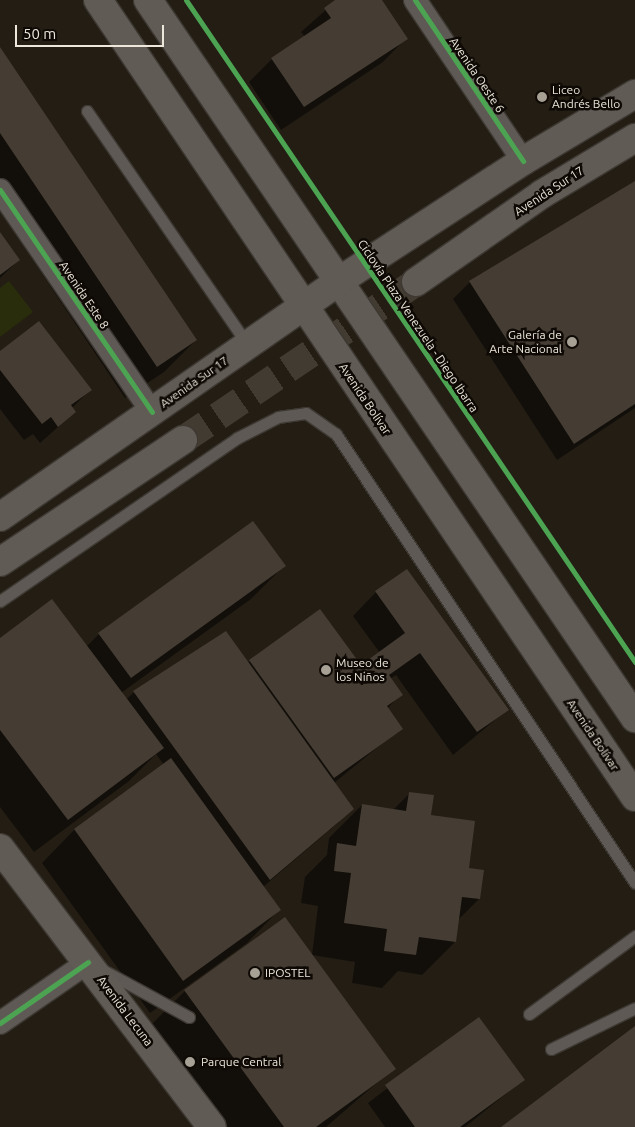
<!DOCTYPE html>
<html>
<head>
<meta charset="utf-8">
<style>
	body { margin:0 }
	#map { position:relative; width:635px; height:1127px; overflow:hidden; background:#231d14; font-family:Ubuntu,sans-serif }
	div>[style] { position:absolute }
	.green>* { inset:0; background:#292d0c }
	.shadow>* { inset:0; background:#0007 }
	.building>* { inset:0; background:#453d34 }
	.secondary-tunnel>* { height:28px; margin-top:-14px; transform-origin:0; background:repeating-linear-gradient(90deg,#413b32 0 28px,transparent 0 42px) }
	.roads { filter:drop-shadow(1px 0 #3d3832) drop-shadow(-1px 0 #3d3832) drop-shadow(0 1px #3d3832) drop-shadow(0 -1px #3d3832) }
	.service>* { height:11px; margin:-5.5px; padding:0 5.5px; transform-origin:5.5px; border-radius:5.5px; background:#5e5954 }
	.minor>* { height:22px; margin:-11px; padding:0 11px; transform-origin:11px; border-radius:11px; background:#5e5954 }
	.secondary>* { height:28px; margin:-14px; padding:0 14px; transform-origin:14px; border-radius:14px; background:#615b55 }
	.cycleway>* { height:5px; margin:-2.5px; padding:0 2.5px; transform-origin:2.5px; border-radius:2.5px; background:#4ca352 }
	.dots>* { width:14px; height:14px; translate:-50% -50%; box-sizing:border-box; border:2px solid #0e0904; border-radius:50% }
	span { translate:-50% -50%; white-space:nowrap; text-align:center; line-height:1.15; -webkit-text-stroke:5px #0e0904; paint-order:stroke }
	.street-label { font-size:12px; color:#ece6db }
	.poi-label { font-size:12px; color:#ece6db }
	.left { translate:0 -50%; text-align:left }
	.right { translate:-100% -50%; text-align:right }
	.scale { position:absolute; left:15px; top:25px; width:149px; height:22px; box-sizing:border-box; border:2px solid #ece6db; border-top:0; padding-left:6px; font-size:15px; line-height:18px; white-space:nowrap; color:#ece6db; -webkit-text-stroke:4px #0e0904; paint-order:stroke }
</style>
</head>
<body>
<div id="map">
	<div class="green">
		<div style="clip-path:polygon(9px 281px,33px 312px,0 337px,0 288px)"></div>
	</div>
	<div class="shadow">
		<div style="clip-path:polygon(337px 0,381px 0,406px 38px,383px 62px,281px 130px,249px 82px,272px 59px,305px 37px,301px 32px)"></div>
		<div style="clip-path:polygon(0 49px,196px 340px,164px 372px,125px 398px,0 211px)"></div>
		<div style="clip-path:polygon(635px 182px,635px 408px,557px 460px,453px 299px,470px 282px)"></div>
		<div style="clip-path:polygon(0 234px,19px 260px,0 278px)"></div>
		<div style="clip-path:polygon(0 353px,90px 390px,72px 408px,75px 412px,40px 443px,33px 434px,24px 440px,0 409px)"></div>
		<div style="clip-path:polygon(284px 566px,251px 599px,121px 693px,126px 700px,134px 692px,247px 663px,320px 610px,360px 667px,380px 653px,353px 616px,376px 592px,507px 710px,453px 755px,396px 675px,390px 679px,401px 694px,387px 709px,401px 728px,334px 783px,339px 822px,263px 887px,279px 910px,247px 943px,150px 1013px,42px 863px,74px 830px,164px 765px,156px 754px,129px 781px,34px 852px,0 807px,0 639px,86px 647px,99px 634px)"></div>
		<div style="clip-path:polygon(410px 793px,467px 869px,479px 899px,458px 920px,455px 942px,422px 975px,398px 971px,382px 988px,352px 983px,355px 962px,312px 955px,394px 1068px,326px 1127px,228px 1127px,152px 1024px,185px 991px,312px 955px,318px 906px,301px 903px,305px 877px,327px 855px,329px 838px,362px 805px,393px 810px)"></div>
		<div style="clip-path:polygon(479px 1018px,523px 1080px,465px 1127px,385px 1127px,368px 1103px)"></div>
	</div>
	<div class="building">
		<div style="clip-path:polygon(335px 0,382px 0,408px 39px,304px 107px,271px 58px,331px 18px,324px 8px)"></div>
		<div style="clip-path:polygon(0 47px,197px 340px,157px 367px,0 133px)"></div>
		<div style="clip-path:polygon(635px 181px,635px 404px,574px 444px,469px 281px)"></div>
		<div style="clip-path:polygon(0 232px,20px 260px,0 275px)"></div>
		<div style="clip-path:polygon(39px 321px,92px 390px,71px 405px,76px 412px,58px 427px,51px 417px,42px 424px,0 370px,0 351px)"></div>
		<div style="clip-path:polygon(253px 521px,286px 566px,131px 678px,98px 633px)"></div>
		<div style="clip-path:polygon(407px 569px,509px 710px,477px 732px,420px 653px,389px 675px,403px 695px,387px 706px,403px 729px,334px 778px,249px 660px,320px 609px,361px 665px,405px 633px,375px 591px)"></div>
		<div style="clip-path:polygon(52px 599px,164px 748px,68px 820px,0 730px,0 638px)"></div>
		<div style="clip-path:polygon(226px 631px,354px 809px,270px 880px,133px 691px)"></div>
		<div style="clip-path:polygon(171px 758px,281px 910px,183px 981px,74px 829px)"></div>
		<div style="clip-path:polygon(409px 792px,434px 795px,431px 815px,475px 821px,469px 868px,484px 870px,480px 899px,462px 897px,456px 942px,419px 937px,416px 955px,384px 951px,387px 929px,344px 923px,351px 873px,334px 871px,337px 843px,356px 846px,362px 804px,406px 811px)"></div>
		<div style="clip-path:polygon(285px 917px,396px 1069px,316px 1127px,284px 1127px,184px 990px)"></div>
		<div style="clip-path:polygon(479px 1017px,525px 1080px,460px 1127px,415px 1127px,385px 1085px)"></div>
		<div style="clip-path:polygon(635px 1026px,635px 1127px,501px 1127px)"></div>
	</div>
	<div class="secondary-tunnel">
		<div style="left:183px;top:440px;width:282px;rotate:-34.1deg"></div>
	</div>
	<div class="roads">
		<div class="service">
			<div style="left:87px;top:111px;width:284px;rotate:55.5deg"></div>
			<div style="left:0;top:601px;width:288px;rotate:-34.5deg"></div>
			<div style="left:237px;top:438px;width:46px;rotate:-27.1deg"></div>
			<div style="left:278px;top:417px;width:28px;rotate:-8deg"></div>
			<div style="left:306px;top:413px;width:37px;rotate:35deg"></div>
			<div style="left:336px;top:434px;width:539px;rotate:56.34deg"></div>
			<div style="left:103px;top:970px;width:98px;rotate:28.7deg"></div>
			<div style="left:529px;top:1014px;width:132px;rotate:-36.3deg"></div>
			<div style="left:551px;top:1049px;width:93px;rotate:-26deg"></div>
		</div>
		<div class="minor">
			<div style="left:415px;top:0;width:194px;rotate:56.1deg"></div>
			<div style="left:0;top:190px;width:269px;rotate:55.6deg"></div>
			<div style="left:0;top:1023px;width:107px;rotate:-34.7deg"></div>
		</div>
		<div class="secondary">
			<div style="left:98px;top:0;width:961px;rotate:56.03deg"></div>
			<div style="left:148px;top:0;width:868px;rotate:55.85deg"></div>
			<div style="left:416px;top:282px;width:154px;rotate:-34.9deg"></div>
			<div style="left:542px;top:194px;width:109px;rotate:-31.1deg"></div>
			<div style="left:0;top:517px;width:413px;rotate:-34.8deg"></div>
			<div style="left:339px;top:281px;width:220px;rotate:-33.1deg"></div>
			<div style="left:523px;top:161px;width:131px;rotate:-30.9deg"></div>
			<div style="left:0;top:562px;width:220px;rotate:-33.7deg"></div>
			<div style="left:0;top:848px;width:350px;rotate:52.8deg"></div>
		</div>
	</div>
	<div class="cycleway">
		<div style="left:186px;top:0;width:800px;rotate:55.85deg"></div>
		<div style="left:415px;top:0;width:194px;rotate:56.1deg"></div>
		<div style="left:0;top:190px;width:269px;rotate:55.6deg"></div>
		<div style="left:0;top:1023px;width:107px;rotate:-34.7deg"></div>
	</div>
	<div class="dots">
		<div style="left:542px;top:97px;background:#a6a095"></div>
		<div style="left:572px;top:342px;background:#a6a095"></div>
		<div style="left:326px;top:670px;background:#a6a095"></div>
		<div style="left:255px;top:973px;background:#a6a095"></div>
		<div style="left:190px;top:1062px;background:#a6a095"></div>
	</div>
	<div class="street-label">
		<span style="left:477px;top:75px;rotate:56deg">Avenida Oeste 6</span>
		<span style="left:549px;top:191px;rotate:-33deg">Avenida Sur 17</span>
		<span style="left:84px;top:295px;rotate:56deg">Avenida Este 8</span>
		<span style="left:418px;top:326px;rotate:56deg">Ciclovía Plaza Venezuela - Diego Ibarra</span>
		<span style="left:194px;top:382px;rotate:-35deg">Avenida Sur 17</span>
		<span style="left:365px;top:399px;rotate:56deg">Avenida Bolívar</span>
		<span style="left:593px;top:735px;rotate:56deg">Avenida Bolívar</span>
		<span style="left:125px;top:1011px;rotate:53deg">Avenida Lecuna</span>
	</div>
	<div class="poi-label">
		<span class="left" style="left:552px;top:97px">Liceo<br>Andrés Bello</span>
		<span class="right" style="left:562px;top:342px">Galería de<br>Arte Nacional</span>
		<span class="left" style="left:336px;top:670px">Museo de<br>los Niños</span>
		<span class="left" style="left:265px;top:973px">IPOSTEL</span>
		<span class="left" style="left:201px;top:1062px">Parque Central</span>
	</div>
	<div class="scale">50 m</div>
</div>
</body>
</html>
